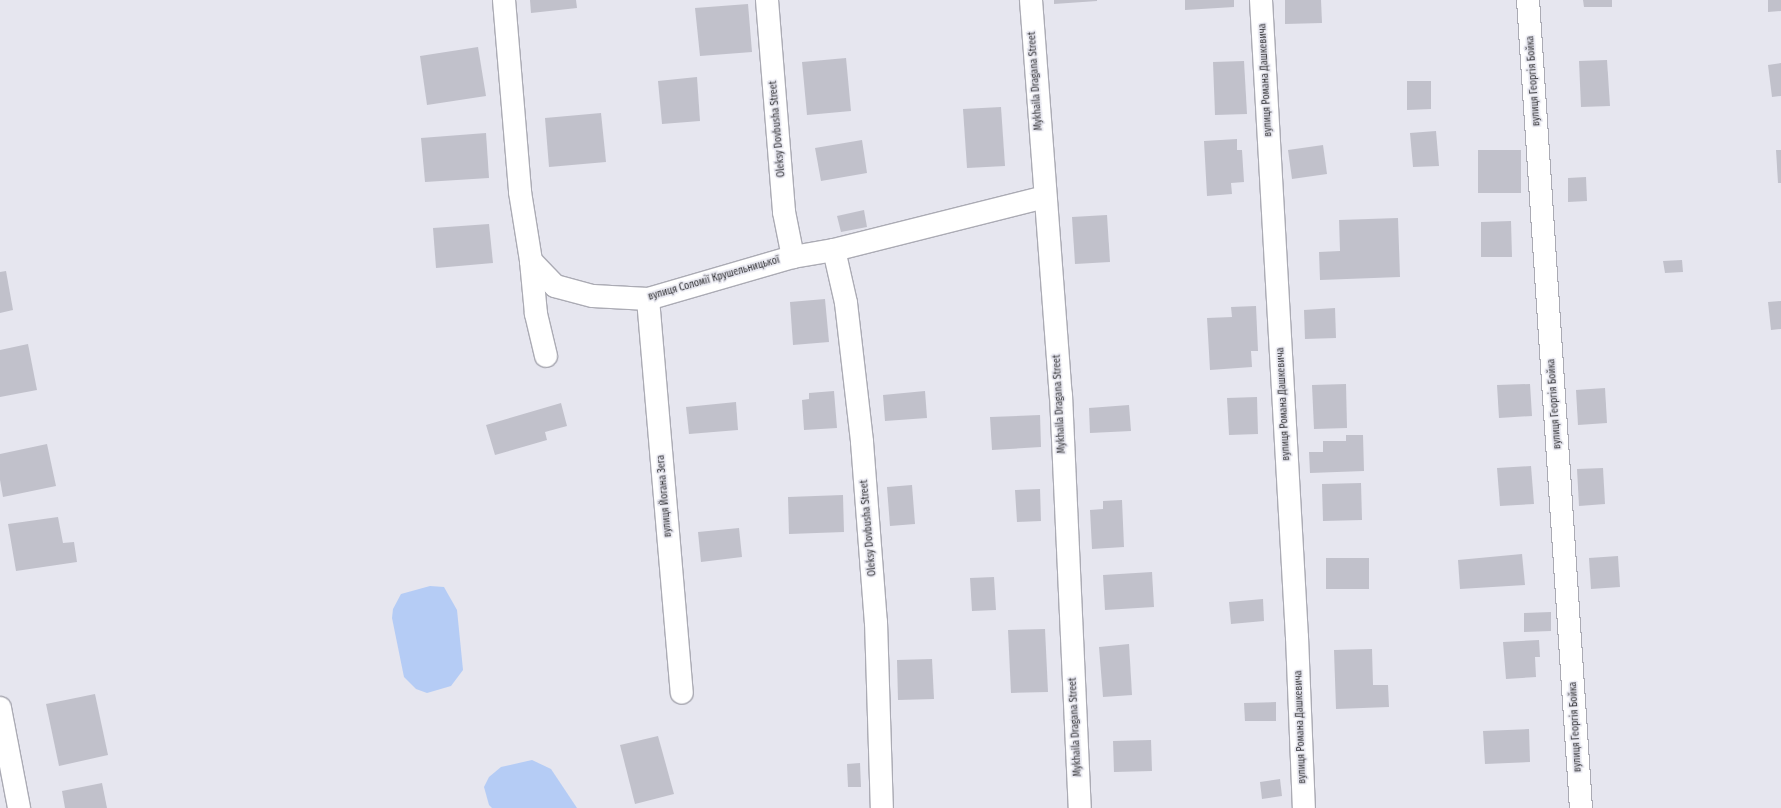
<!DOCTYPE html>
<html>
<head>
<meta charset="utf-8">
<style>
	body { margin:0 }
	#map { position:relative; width:1781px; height:808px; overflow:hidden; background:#e6e6ef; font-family:"Fira Sans Condensed",sans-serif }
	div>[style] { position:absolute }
	.water>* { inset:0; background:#b5ccf5 }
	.building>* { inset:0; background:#c1c1cb }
	.roads { filter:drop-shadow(1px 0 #ababb4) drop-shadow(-1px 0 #ababb4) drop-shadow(0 1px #ababb4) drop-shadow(0 -1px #ababb4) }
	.minor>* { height:22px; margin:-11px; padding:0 11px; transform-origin:11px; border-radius:11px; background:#fff }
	span { translate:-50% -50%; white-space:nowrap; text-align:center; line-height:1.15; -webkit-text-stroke:3px #e6e6ef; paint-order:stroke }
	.street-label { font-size:10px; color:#303033 }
</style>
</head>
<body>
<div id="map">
	<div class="water">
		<div style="clip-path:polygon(430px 586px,444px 587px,457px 610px,463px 670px,451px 686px,427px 693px,416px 689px,404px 677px,392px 618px,393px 609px,401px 594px)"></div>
		<div style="clip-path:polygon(532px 760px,551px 769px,577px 808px,492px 808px,489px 805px,484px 787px,489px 777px,501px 767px)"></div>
	</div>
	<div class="building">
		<div style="clip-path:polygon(530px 0,576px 0,577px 8px,531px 13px)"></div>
		<div style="clip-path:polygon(1054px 0,1097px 0,1097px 1px,1054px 4px)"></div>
		<div style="clip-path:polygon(1185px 0,1234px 0,1234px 7px,1185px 10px)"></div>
		<div style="clip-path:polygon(1285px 0,1321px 0,1322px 23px,1285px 24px)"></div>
		<div style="clip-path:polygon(1583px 0,1612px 0,1612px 7px,1584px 7px)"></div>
		<div style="clip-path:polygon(1768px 0,1781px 0,1781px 11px,1768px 12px)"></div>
		<div style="clip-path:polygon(748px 4px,752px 52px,700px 56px,695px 8px)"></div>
		<div style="clip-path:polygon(478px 47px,486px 96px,427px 105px,420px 56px)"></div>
		<div style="clip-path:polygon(846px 58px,851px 111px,807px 115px,802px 62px)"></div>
		<div style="clip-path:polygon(1607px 60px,1610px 106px,1581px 107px,1579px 61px)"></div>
		<div style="clip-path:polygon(1244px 61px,1247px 114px,1215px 115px,1213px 62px)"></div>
		<div style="clip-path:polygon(1781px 63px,1781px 96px,1772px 97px,1768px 65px)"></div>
		<div style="clip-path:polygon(697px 77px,700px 121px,662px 124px,658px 81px)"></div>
		<div style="clip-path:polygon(1407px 81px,1431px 81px,1431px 109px,1407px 110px)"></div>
		<div style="clip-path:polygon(1001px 107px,1005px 166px,967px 168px,963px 109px)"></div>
		<div style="clip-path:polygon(601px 113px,606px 162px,549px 167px,545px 118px)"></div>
		<div style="clip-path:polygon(1436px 131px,1439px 166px,1413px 167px,1410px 133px)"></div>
		<div style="clip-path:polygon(486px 133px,489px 178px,425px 182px,421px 138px)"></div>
		<div style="clip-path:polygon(1237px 139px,1237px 150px,1242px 150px,1244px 182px,1231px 183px,1232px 194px,1207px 196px,1204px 141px)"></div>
		<div style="clip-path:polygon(862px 140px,867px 173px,821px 181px,815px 148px)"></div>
		<div style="clip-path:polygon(1323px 145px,1327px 174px,1292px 179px,1288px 150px)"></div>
		<div style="clip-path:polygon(1478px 150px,1521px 150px,1521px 193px,1478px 193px)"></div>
		<div style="clip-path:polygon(1776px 150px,1781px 150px,1781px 183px,1778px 183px)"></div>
		<div style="clip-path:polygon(1586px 177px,1587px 201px,1568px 202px,1568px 178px)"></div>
		<div style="clip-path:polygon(864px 210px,867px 227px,841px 232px,837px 216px)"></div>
		<div style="clip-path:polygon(1107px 215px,1110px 262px,1075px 264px,1072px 217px)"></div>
		<div style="clip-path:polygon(1398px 218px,1400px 277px,1320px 280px,1319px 252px,1340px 251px,1339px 220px)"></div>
		<div style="clip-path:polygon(1511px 221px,1512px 257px,1481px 257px,1481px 222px)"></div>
		<div style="clip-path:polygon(489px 224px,493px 263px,436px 268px,433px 228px)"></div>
		<div style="clip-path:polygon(1682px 260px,1683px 272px,1665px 273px,1663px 261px)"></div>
		<div style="clip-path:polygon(6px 271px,13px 310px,0 313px,0 272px)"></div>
		<div style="clip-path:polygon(825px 299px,829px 342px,793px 345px,790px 302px)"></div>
		<div style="clip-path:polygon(1781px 301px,1781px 329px,1771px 330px,1768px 302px)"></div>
		<div style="clip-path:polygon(1256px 306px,1258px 351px,1251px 351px,1252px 367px,1210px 370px,1207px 318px,1232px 317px,1231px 307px)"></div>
		<div style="clip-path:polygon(1335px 308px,1336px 338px,1305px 339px,1304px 310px)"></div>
		<div style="clip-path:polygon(28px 344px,37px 390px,0 397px,0 350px)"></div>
		<div style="clip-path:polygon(1346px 384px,1347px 428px,1314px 429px,1312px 385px)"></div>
		<div style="clip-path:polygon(1530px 384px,1532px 416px,1499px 418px,1497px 385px)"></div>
		<div style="clip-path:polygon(1605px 388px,1607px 423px,1578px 425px,1576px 390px)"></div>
		<div style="clip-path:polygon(834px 391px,837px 428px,804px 430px,802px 400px,809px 399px,809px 393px)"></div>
		<div style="clip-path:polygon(925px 391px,927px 418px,885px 421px,883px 395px)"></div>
		<div style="clip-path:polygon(1257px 397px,1258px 434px,1229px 435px,1227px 398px)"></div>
		<div style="clip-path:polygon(736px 402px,738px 430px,689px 434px,686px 407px)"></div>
		<div style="clip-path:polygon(561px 403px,567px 426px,545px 432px,547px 440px,495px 455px,486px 425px)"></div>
		<div style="clip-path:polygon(1129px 405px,1131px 431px,1090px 433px,1089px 408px)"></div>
		<div style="clip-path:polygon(1040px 415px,1041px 447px,992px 450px,990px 417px)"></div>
		<div style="clip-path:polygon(1346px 435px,1363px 435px,1364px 471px,1310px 473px,1309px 452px,1323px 452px,1323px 441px,1346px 441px)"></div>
		<div style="clip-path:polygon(47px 444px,56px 486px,3px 497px,0 480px,0 454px)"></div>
		<div style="clip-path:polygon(1531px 466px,1534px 504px,1500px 506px,1497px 468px)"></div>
		<div style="clip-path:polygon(1603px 468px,1605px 504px,1579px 506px,1577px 469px)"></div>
		<div style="clip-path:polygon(1361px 483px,1362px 520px,1323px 521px,1322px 484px)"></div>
		<div style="clip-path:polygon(912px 485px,915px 524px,890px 526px,887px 487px)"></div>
		<div style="clip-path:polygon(1040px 489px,1041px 521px,1017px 522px,1015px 490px)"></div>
		<div style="clip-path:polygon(843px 495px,844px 532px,789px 534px,788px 497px)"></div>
		<div style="clip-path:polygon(1122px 500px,1124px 547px,1092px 549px,1090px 510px,1103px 509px,1103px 501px)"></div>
		<div style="clip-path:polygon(58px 517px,63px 543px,74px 542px,77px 562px,16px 571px,8px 524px)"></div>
		<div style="clip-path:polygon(739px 528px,742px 557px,701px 562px,698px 532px)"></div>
		<div style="clip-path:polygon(1522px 554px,1525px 585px,1460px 589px,1458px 560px)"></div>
		<div style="clip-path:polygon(1618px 556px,1620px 587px,1591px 589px,1589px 558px)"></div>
		<div style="clip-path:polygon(1326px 558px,1369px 558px,1369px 589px,1326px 589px)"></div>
		<div style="clip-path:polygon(1152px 572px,1154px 607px,1105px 610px,1103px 575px)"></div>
		<div style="clip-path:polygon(994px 577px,996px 610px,972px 611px,970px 578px)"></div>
		<div style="clip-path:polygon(1263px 599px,1264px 621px,1231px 624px,1229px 602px)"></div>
		<div style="clip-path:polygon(1551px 612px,1551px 631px,1524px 632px,1524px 613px)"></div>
		<div style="clip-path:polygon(1045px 629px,1048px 692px,1011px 693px,1008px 630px)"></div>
		<div style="clip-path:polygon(1539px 640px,1540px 657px,1535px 657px,1536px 677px,1506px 679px,1503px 642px)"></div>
		<div style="clip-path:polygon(1129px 644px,1132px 695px,1103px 697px,1099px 647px)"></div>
		<div style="clip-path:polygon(1372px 649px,1373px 685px,1388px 685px,1389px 707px,1336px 709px,1334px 650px)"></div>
		<div style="clip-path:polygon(932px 659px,934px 699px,898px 700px,897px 660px)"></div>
		<div style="clip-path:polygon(95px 694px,108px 755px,59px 766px,46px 704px)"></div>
		<div style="clip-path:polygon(1276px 702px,1276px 721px,1245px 721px,1244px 703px)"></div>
		<div style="clip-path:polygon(1529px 729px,1530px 762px,1485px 764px,1483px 731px)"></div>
		<div style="clip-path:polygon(658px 736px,674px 794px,635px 804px,620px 745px)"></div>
		<div style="clip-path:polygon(1151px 740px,1152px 771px,1114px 772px,1113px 741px)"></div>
		<div style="clip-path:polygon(860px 763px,861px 787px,848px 787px,847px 764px)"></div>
		<div style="clip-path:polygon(1280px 779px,1282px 796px,1262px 799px,1260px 782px)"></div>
		<div style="clip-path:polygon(102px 783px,107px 808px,65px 808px,62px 791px)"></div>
	</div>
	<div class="roads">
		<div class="minor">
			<div style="left:504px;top:0;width:193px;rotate:85.2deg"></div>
			<div style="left:520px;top:192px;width:70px;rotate:80.9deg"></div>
			<div style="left:531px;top:261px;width:35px;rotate:46deg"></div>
			<div style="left:555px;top:286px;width:39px;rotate:15deg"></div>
			<div style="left:593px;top:296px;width:55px;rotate:3.1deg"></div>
			<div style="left:648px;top:299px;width:151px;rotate:-16.2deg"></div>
			<div style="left:793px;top:257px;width:42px;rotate:-9.7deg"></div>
			<div style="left:834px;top:250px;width:218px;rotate:-14.1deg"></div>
			<div style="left:767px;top:0;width:213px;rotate:85.4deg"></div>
			<div style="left:784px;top:212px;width:46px;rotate:78.7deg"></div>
			<div style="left:1031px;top:0;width:396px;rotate:85.7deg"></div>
			<div style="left:1061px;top:395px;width:413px;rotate:87.4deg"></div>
			<div style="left:1261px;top:0;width:638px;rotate:86.77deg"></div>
			<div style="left:1297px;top:637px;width:171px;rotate:87.7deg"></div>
			<div style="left:1528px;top:0;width:810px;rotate:86.25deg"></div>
			<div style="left:834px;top:250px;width:54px;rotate:77.2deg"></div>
			<div style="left:846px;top:303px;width:140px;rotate:83.4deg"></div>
			<div style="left:862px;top:442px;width:181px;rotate:85.6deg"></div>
			<div style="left:876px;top:622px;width:186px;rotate:88.2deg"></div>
			<div style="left:531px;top:261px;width:53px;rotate:84.6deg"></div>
			<div style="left:536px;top:314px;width:43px;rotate:76.6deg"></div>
			<div style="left:648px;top:299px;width:395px;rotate:85.1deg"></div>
			<div style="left:0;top:708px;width:102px;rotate:79.2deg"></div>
		</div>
	</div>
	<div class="street-label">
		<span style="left:1266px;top:80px;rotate:-93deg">вулиця Романа Дашкевича</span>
		<span style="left:1036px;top:81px;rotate:-94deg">Mykhaila Dragana Street</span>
		<span style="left:1534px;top:81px;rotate:-94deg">вулиця Георгія Бойка</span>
		<span style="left:778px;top:129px;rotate:-95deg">Oleksy Dovbusha Street</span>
		<span style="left:714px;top:279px;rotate:-16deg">вулиця Соломії Крушельницької</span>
		<span style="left:1060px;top:404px;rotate:-93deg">Mykhaila Dragana Street</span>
		<span style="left:1284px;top:404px;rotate:-93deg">вулиця Романа Дашкевича</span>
		<span style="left:1555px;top:404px;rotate:-94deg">вулиця Георгія Бойка</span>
		<span style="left:665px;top:496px;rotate:-95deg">вулиця Йогана Зега</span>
		<span style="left:869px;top:528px;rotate:-95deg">Oleksy Dovbusha Street</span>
		<span style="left:1076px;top:727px;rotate:-93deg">Mykhaila Dragana Street</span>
		<span style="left:1301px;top:727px;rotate:-92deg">вулиця Романа Дашкевича</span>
		<span style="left:1576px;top:727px;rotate:-93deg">вулиця Георгія Бойка</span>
	</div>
</div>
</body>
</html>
